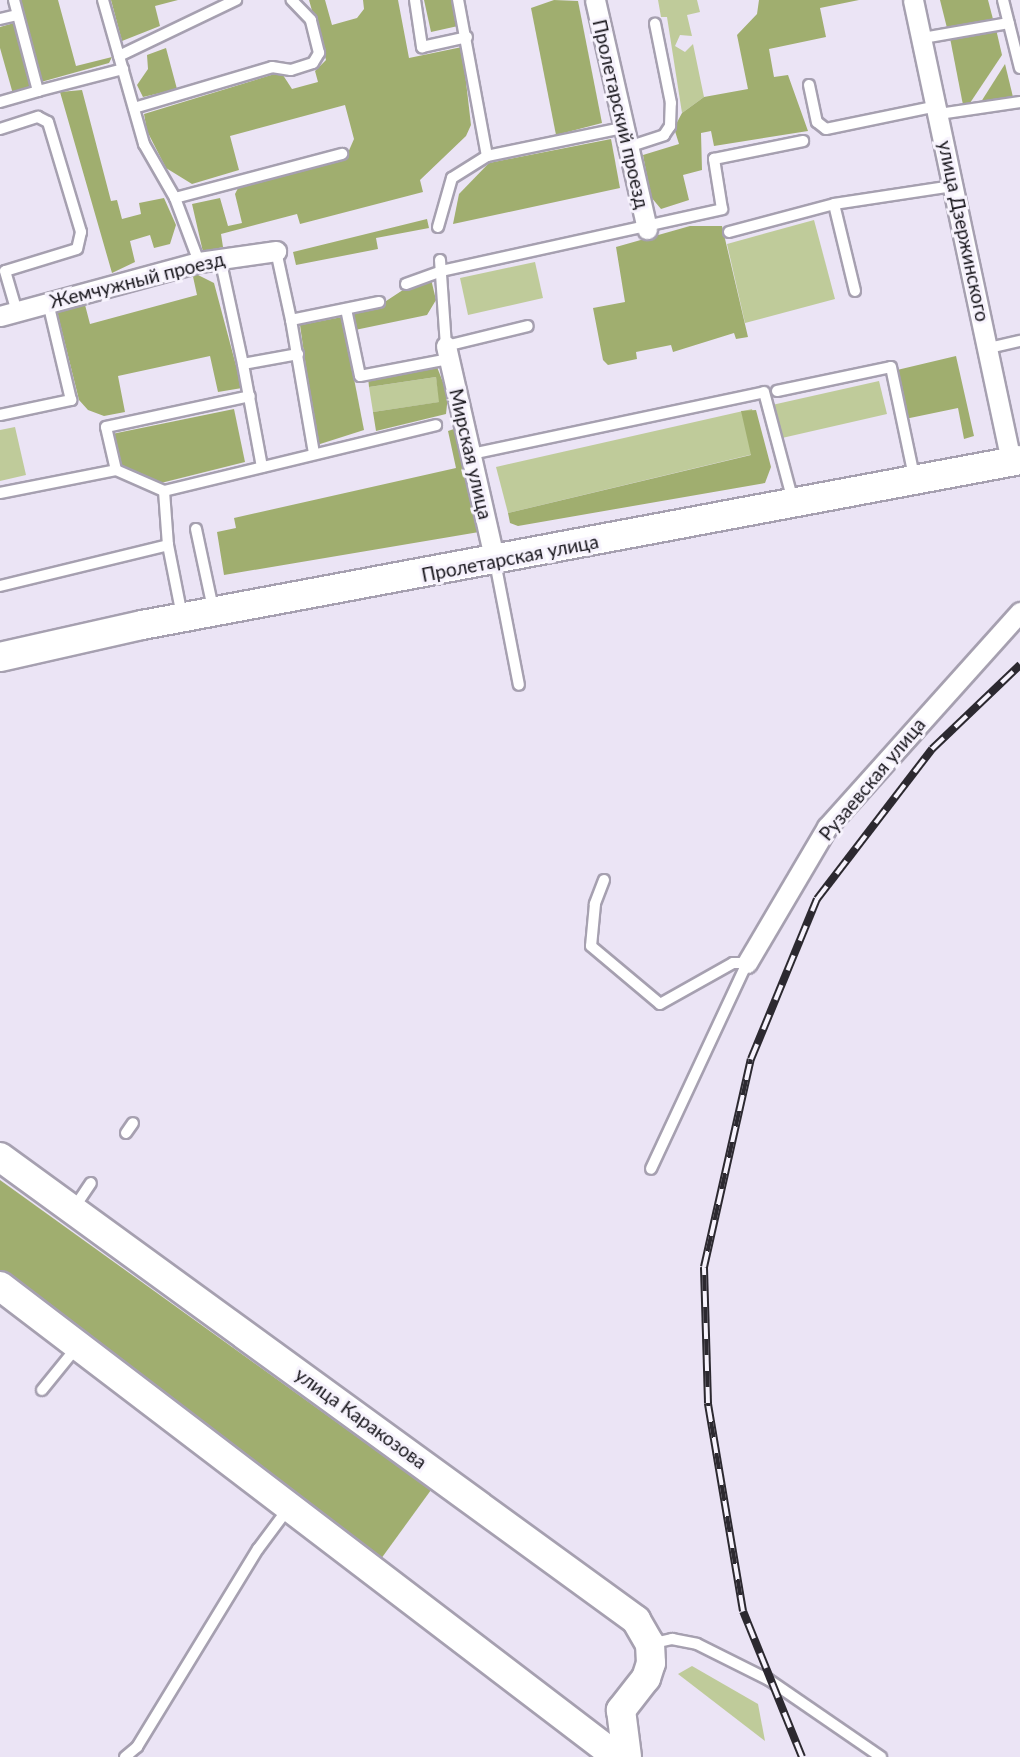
<!DOCTYPE html>
<html>
<head>
<meta charset="utf-8">
<style>
	body { margin:0 }
	#map { position:relative; width:1020px; height:1757px; overflow:hidden; background:#ebe4f5; font-family:Lato,sans-serif }
	div>[style] { position:absolute }
	.green>* { inset:0; background:#bfcb9a }
	.forest>* { inset:0; background:#a0ae6f }
	.roads { filter:drop-shadow(2px 0 #a6a0b0) drop-shadow(-2px 0 #a6a0b0) drop-shadow(0 2px #a6a0b0) drop-shadow(0 -2px #a6a0b0) }
	.lane>* { height:10px; margin:-5px; padding:0 5px; transform-origin:5px; border-radius:5px; background:#fff }
	.street>* { height:19px; margin:-9.5px; padding:0 9.5px; transform-origin:9.5px; border-radius:9.5px; background:#fff }
	.secondary>* { height:28px; margin:-14px; padding:0 14px; transform-origin:14px; border-radius:14px; background:#fff }
	.rail>* { height:8px; margin-top:-4px; transform-origin:0; background:repeating-linear-gradient(90deg,#f7f3fd 0 16px,#2c2930 0 32px); box-sizing:border-box; border-block:2px solid #2c2930 }
	span { translate:-50% -50%; white-space:nowrap; text-align:center; line-height:1.15; -webkit-text-stroke:6px #f7f3fd; paint-order:stroke }
	.street-label { font-size:19px; color:#151319 }
</style>
</head>
<body>
<div id="map">
	<div class="green">
		<div style="clip-path:polygon(658px 0,697px 0,700px 12px,687px 15px,692px 36px,680px 35px,675px 46px,685px 52px,693px 44px,704px 97px,682px 113px,667px 17px,661px 17px)"></div>
		<div style="clip-path:polygon(814px 220px,835px 299px,745px 323px,727px 244px)"></div>
		<div style="clip-path:polygon(535px 262px,543px 298px,468px 315px,460px 278px)"></div>
		<div style="clip-path:polygon(436px 377px,440px 402px,373px 412px,369px 387px)"></div>
		<div style="clip-path:polygon(879px 381px,887px 414px,782px 438px,772px 405px)"></div>
		<div style="clip-path:polygon(752px 409px,762px 452px,508px 513px,496px 467px)"></div>
		<div style="clip-path:polygon(15px 427px,26px 475px,0 481px,0 430px)"></div>
		<div style="clip-path:polygon(692px 1666px,758px 1704px,765px 1741px,678px 1674px)"></div>
	</div>
	<div class="forest">
		<div style="clip-path:polygon(19px 0,58px 0,76px 66px,112px 57px,109px 63px,41px 82px)"></div>
		<div style="clip-path:polygon(111px 0,178px 0,155px 6px,160px 26px,122px 41px)"></div>
		<div style="clip-path:polygon(309px 0,325px 0,332px 25px,357px 18px,364px 9px,363px 0,398px 0,409px 58px,462px 47px,471px 125px,466px 136px,420px 180px,423px 192px,300px 224px,297px 214px,221px 234px,223px 247px,203px 252px,192px 204px,220px 198px,228px 226px,242px 223px,235px 194px,238px 188px,347px 155px,354px 139px,345px 105px,230px 136px,239px 170px,192px 184px,166px 168px,147px 131px,144px 114px,281px 72px,292px 89px,318px 82px,315px 71px,326px 60px)"></div>
		<div style="clip-path:polygon(424px 0,452px 0,458px 26px,431px 32px)"></div>
		<div style="clip-path:polygon(554px 0,578px 1px,602px 123px,556px 135px,531px 8px)"></div>
		<div style="clip-path:polygon(759px 0,859px 0,820px 8px,826px 37px,769px 49px,774px 77px,788px 75px,808px 131px,714px 146px,711px 131px,701px 133px,702px 170px,683px 175px,689px 200px,661px 209px,651px 197px,643px 155px,679px 144px,674px 128px,682px 113px,704px 97px,748px 89px,737px 35px,757px 14px)"></div>
		<div style="clip-path:polygon(940px 0,988px 0,994px 23px,948px 32px)"></div>
		<div style="clip-path:polygon(14px 23px,32px 87px,13px 94px,0 48px,0 27px)"></div>
		<div style="clip-path:polygon(996px 29px,1002px 55px,970px 103px,963px 105px,950px 38px)"></div>
		<div style="clip-path:polygon(166px 48px,177px 89px,143px 97px,137px 85px,148px 69px,147px 55px)"></div>
		<div style="clip-path:polygon(1005px 64px,1013px 97px,979px 105px)"></div>
		<div style="clip-path:polygon(82px 90px,111px 201px,117px 200px,122px 219px,141px 214px,139px 203px,164px 198px,176px 225px,170px 244px,154px 248px,150px 235px,130px 241px,135px 262px,112px 273px,60px 92px)"></div>
		<div style="clip-path:polygon(611px 139px,620px 188px,453px 224px,459px 194px,489px 163px)"></div>
		<div style="clip-path:polygon(427px 219px,429px 228px,376px 238px,378px 249px,296px 265px,293px 252px)"></div>
		<div style="clip-path:polygon(690px 226px,722px 226px,748px 337px,736px 339px,734px 333px,673px 352px,671px 345px,636px 352px,637px 359px,608px 365px,603px 360px,593px 308px,625px 302px,616px 247px)"></div>
		<div style="clip-path:polygon(192px 272px,214px 283px,242px 388px,218px 392px,210px 356px,118px 376px,125px 412px,104px 416px,88px 410px,79px 400px,57px 311px,84px 301px,90px 324px,197px 295px)"></div>
		<div style="clip-path:polygon(431px 279px,436px 300px,427px 315px,355px 330px,351px 310px,380px 305px,409px 286px)"></div>
		<div style="clip-path:polygon(342px 317px,364px 430px,317px 445px,300px 325px)"></div>
		<div style="clip-path:polygon(956px 356px,974px 436px,964px 439px,958px 408px,905px 419px,897px 370px)"></div>
		<div style="clip-path:polygon(437px 367px,448px 395px,446px 414px,376px 431px,373px 412px,439px 402px,436px 377px,369px 387px,368px 377px)"></div>
		<div style="clip-path:polygon(234px 409px,245px 462px,161px 483px,121px 465px,112px 434px)"></div>
		<div style="clip-path:polygon(756px 410px,771px 467px,765px 483px,518px 526px,510px 523px,508px 513px,751px 455px,741px 411px)"></div>
		<div style="clip-path:polygon(457px 428px,485px 531px,224px 575px,217px 532px,236px 528px,234px 518px,456px 468px,448px 431px)"></div>
		<div style="clip-path:polygon(0 1180px,431px 1490px,378px 1563px,0 1280px)"></div>
	</div>
	<div class="roads">
		<div class="lane">
			<div style="left:14px;top:0;width:94px;rotate:75.2deg"></div>
			<div style="left:38px;top:91px;width:88px;rotate:-14.5deg"></div>
			<div style="left:103px;top:0;width:150px;rotate:74.1deg"></div>
			<div style="left:144px;top:144px;width:62px;rotate:60.1deg"></div>
			<div style="left:175px;top:198px;width:68px;rotate:69.4deg"></div>
			<div style="left:415px;top:0;width:48px;rotate:81.5deg"></div>
			<div style="left:422px;top:47px;width:46px;rotate:-12.5deg"></div>
			<div style="left:1003px;top:0;width:70px;rotate:76deg"></div>
			<div style="left:0;top:19px;width:17px;rotate:-13deg"></div>
			<div style="left:923px;top:38px;width:87px;rotate:-9.9deg"></div>
			<div style="left:119px;top:56px;width:130px;rotate:-25.6deg"></div>
			<div style="left:809px;top:85px;width:38px;rotate:78deg"></div>
			<div style="left:817px;top:122px;width:11px;rotate:38deg"></div>
			<div style="left:826px;top:129px;width:113px;rotate:-11.7deg"></div>
			<div style="left:0;top:102px;width:40px;rotate:-16deg"></div>
			<div style="left:134px;top:108px;width:144px;rotate:-16.5deg"></div>
			<div style="left:272px;top:67px;width:19px;rotate:9deg"></div>
			<div style="left:291px;top:70px;width:23px;rotate:-18deg"></div>
			<div style="left:313px;top:63px;width:12px;rotate:-59deg"></div>
			<div style="left:319px;top:53px;width:34px;rotate:-104deg"></div>
			<div style="left:311px;top:20px;width:28px;rotate:-134deg"></div>
			<div style="left:939px;top:114px;width:82px;rotate:-8.4deg"></div>
			<div style="left:0;top:129px;width:40px;rotate:-18deg"></div>
			<div style="left:38px;top:117px;width:11px;rotate:27deg"></div>
			<div style="left:48px;top:122px;width:115px;rotate:73.3deg"></div>
			<div style="left:81px;top:232px;width:17px;rotate:103deg"></div>
			<div style="left:77px;top:249px;width:75px;rotate:163deg"></div>
			<div style="left:5px;top:271px;width:43px;rotate:73.7deg"></div>
			<div style="left:628px;top:147px;width:38px;rotate:-18deg"></div>
			<div style="left:664px;top:135px;width:11px;rotate:-56deg"></div>
			<div style="left:670px;top:126px;width:23px;rotate:-88deg"></div>
			<div style="left:671px;top:103px;width:81px;rotate:-101.4deg"></div>
			<div style="left:487px;top:156px;width:138px;rotate:-11.7deg"></div>
			<div style="left:175px;top:198px;width:173px;rotate:-14.8deg"></div>
			<div style="left:438px;top:227px;width:51px;rotate:-74.1deg"></div>
			<div style="left:452px;top:178px;width:41px;rotate:-32.2deg"></div>
			<div style="left:487px;top:156px;width:159px;rotate:-100.5deg"></div>
			<div style="left:729px;top:232px;width:109px;rotate:-14.9deg"></div>
			<div style="left:276px;top:251px;width:71px;rotate:77.7deg"></div>
			<div style="left:291px;top:320px;width:90px;rotate:-11.6deg"></div>
			<div style="left:220px;top:258px;width:108px;rotate:77.8deg"></div>
			<div style="left:440px;top:260px;width:86px;rotate:86deg"></div>
			<div style="left:446px;top:346px;width:84px;rotate:-13.7deg"></div>
			<div style="left:406px;top:284px;width:37px;rotate:-20deg"></div>
			<div style="left:441px;top:271px;width:288px;rotate:-12.4deg"></div>
			<div style="left:722px;top:209px;width:51px;rotate:-99.1deg"></div>
			<div style="left:714px;top:159px;width:91px;rotate:-11.4deg"></div>
			<div style="left:855px;top:291px;width:89px;rotate:-103.6deg"></div>
			<div style="left:834px;top:204px;width:120px;rotate:-8.6deg"></div>
			<div style="left:346px;top:309px;width:68px;rotate:78.2deg"></div>
			<div style="left:360px;top:376px;width:91px;rotate:-10.8deg"></div>
			<div style="left:291px;top:320px;width:135px;rotate:80.2deg"></div>
			<div style="left:989px;top:348px;width:32px;rotate:-13deg"></div>
			<div style="left:777px;top:391px;width:116px;rotate:-11.9deg"></div>
			<div style="left:891px;top:367px;width:111px;rotate:78.1deg"></div>
			<div style="left:0;top:415px;width:73px;rotate:-11.9deg"></div>
			<div style="left:71px;top:400px;width:100px;rotate:-103.3deg"></div>
			<div style="left:471px;top:454px;width:299px;rotate:-11.9deg"></div>
			<div style="left:764px;top:392px;width:113px;rotate:75.1deg"></div>
			<div style="left:262px;top:467px;width:105px;rotate:-100.5deg"></div>
			<div style="left:243px;top:364px;width:56px;rotate:-10.3deg"></div>
			<div style="left:116px;top:470px;width:44px;rotate:-103.1deg"></div>
			<div style="left:106px;top:427px;width:147px;rotate:-12.1deg"></div>
			<div style="left:164px;top:491px;width:280px;rotate:-13.6deg"></div>
			<div style="left:0;top:493px;width:118px;rotate:-11.2deg"></div>
			<div style="left:116px;top:470px;width:52px;rotate:23.6deg"></div>
			<div style="left:164px;top:491px;width:54px;rotate:85.8deg"></div>
			<div style="left:168px;top:545px;width:72px;rotate:78.8deg"></div>
			<div style="left:196px;top:529px;width:81px;rotate:77.9deg"></div>
			<div style="left:495px;top:562px;width:125px;rotate:79deg"></div>
			<div style="left:0;top:586px;width:173px;rotate:-13.7deg"></div>
			<div style="left:604px;top:880px;width:26px;rotate:111deg"></div>
			<div style="left:595px;top:904px;width:42px;rotate:95.4deg"></div>
			<div style="left:591px;top:946px;width:90px;rotate:40deg"></div>
			<div style="left:660px;top:1004px;width:84px;rotate:-29.3deg"></div>
			<div style="left:733px;top:963px;width:14px"></div>
			<div style="left:747px;top:963px;width:227px;rotate:115deg"></div>
			<div style="left:126px;top:1133px;width:12px;rotate:-55deg"></div>
			<div style="left:74px;top:1208px;width:30px;rotate:-56deg"></div>
			<div style="left:42px;top:1390px;width:55px;rotate:-50.9deg"></div>
			<div style="left:650px;top:1644px;width:23px;rotate:-13deg"></div>
			<div style="left:672px;top:1639px;width:25px;rotate:11deg"></div>
			<div style="left:697px;top:1644px;width:80px;rotate:26.6deg"></div>
			<div style="left:769px;top:1680px;width:136px;rotate:34.5deg"></div>
			<div style="left:125px;top:1757px;width:16px;rotate:-40deg"></div>
			<div style="left:137px;top:1747px;width:232px;rotate:-58.6deg"></div>
			<div style="left:258px;top:1549px;width:49px;rotate:-53.4deg"></div>
		</div>
		<div class="street">
			<div style="left:595px;top:0;width:235px;rotate:77.2deg"></div>
			<div style="left:913px;top:0;width:472px;rotate:78deg"></div>
			<div style="left:0;top:316px;width:206px;rotate:-15.2deg"></div>
			<div style="left:199px;top:262px;width:78px;rotate:-8.1deg"></div>
			<div style="left:446px;top:346px;width:221px;rotate:77.2deg"></div>
			<div style="left:747px;top:963px;width:158px;rotate:-59.5deg"></div>
			<div style="left:827px;top:827px;width:289px;rotate:-48.1deg"></div>
		</div>
		<div class="secondary">
			<div style="left:0;top:657px;width:146px;rotate:-12.7deg"></div>
			<div style="left:142px;top:625px;width:893px;rotate:-10.64deg"></div>
			<div style="left:0;top:1157px;width:787px;rotate:36.05deg"></div>
			<div style="left:636px;top:1620px;width:28px;rotate:60deg"></div>
			<div style="left:650px;top:1644px;width:19px;rotate:87deg"></div>
			<div style="left:651px;top:1663px;width:16px;rotate:108deg"></div>
			<div style="left:646px;top:1678px;width:41px;rotate:128deg"></div>
			<div style="left:621px;top:1710px;width:47px;rotate:82.7deg"></div>
			<div style="left:0;top:1286px;width:776px;rotate:37.36deg"></div>
		</div>
	</div>
	<div class="rail">
		<div style="left:802px;top:1757px;width:157px;rotate:-112deg"></div>
		<div style="left:743px;top:1611px;width:211px;rotate:-99.6deg"></div>
		<div style="left:708px;top:1403px;width:136px;rotate:-91.7deg"></div>
		<div style="left:704px;top:1267px;width:213px;rotate:-77.3deg"></div>
		<div style="left:751px;top:1059px;width:173px;rotate:-67.6deg"></div>
		<div style="left:817px;top:899px;width:189px;rotate:-52.5deg"></div>
		<div style="left:932px;top:749px;width:122px;rotate:-43.7deg"></div>
	</div>
	<div class="street-label">
		<span style="left:621px;top:114px;rotate:77deg">Пролетарский проезд</span>
		<span style="left:964px;top:231px;rotate:78deg">улица Дзержинского</span>
		<span style="left:137px;top:280px;rotate:-14deg">Жемчужный проезд</span>
		<span style="left:471px;top:454px;rotate:77deg">Мирская улица</span>
		<span style="left:510px;top:558px;rotate:-11deg">Пролетарская улица</span>
		<span style="left:872px;top:779px;rotate:-50deg">Рузаевская улица</span>
		<span style="left:361px;top:1418px;rotate:36deg">улица Каракозова</span>
	</div>
</div>
</body>
</html>
